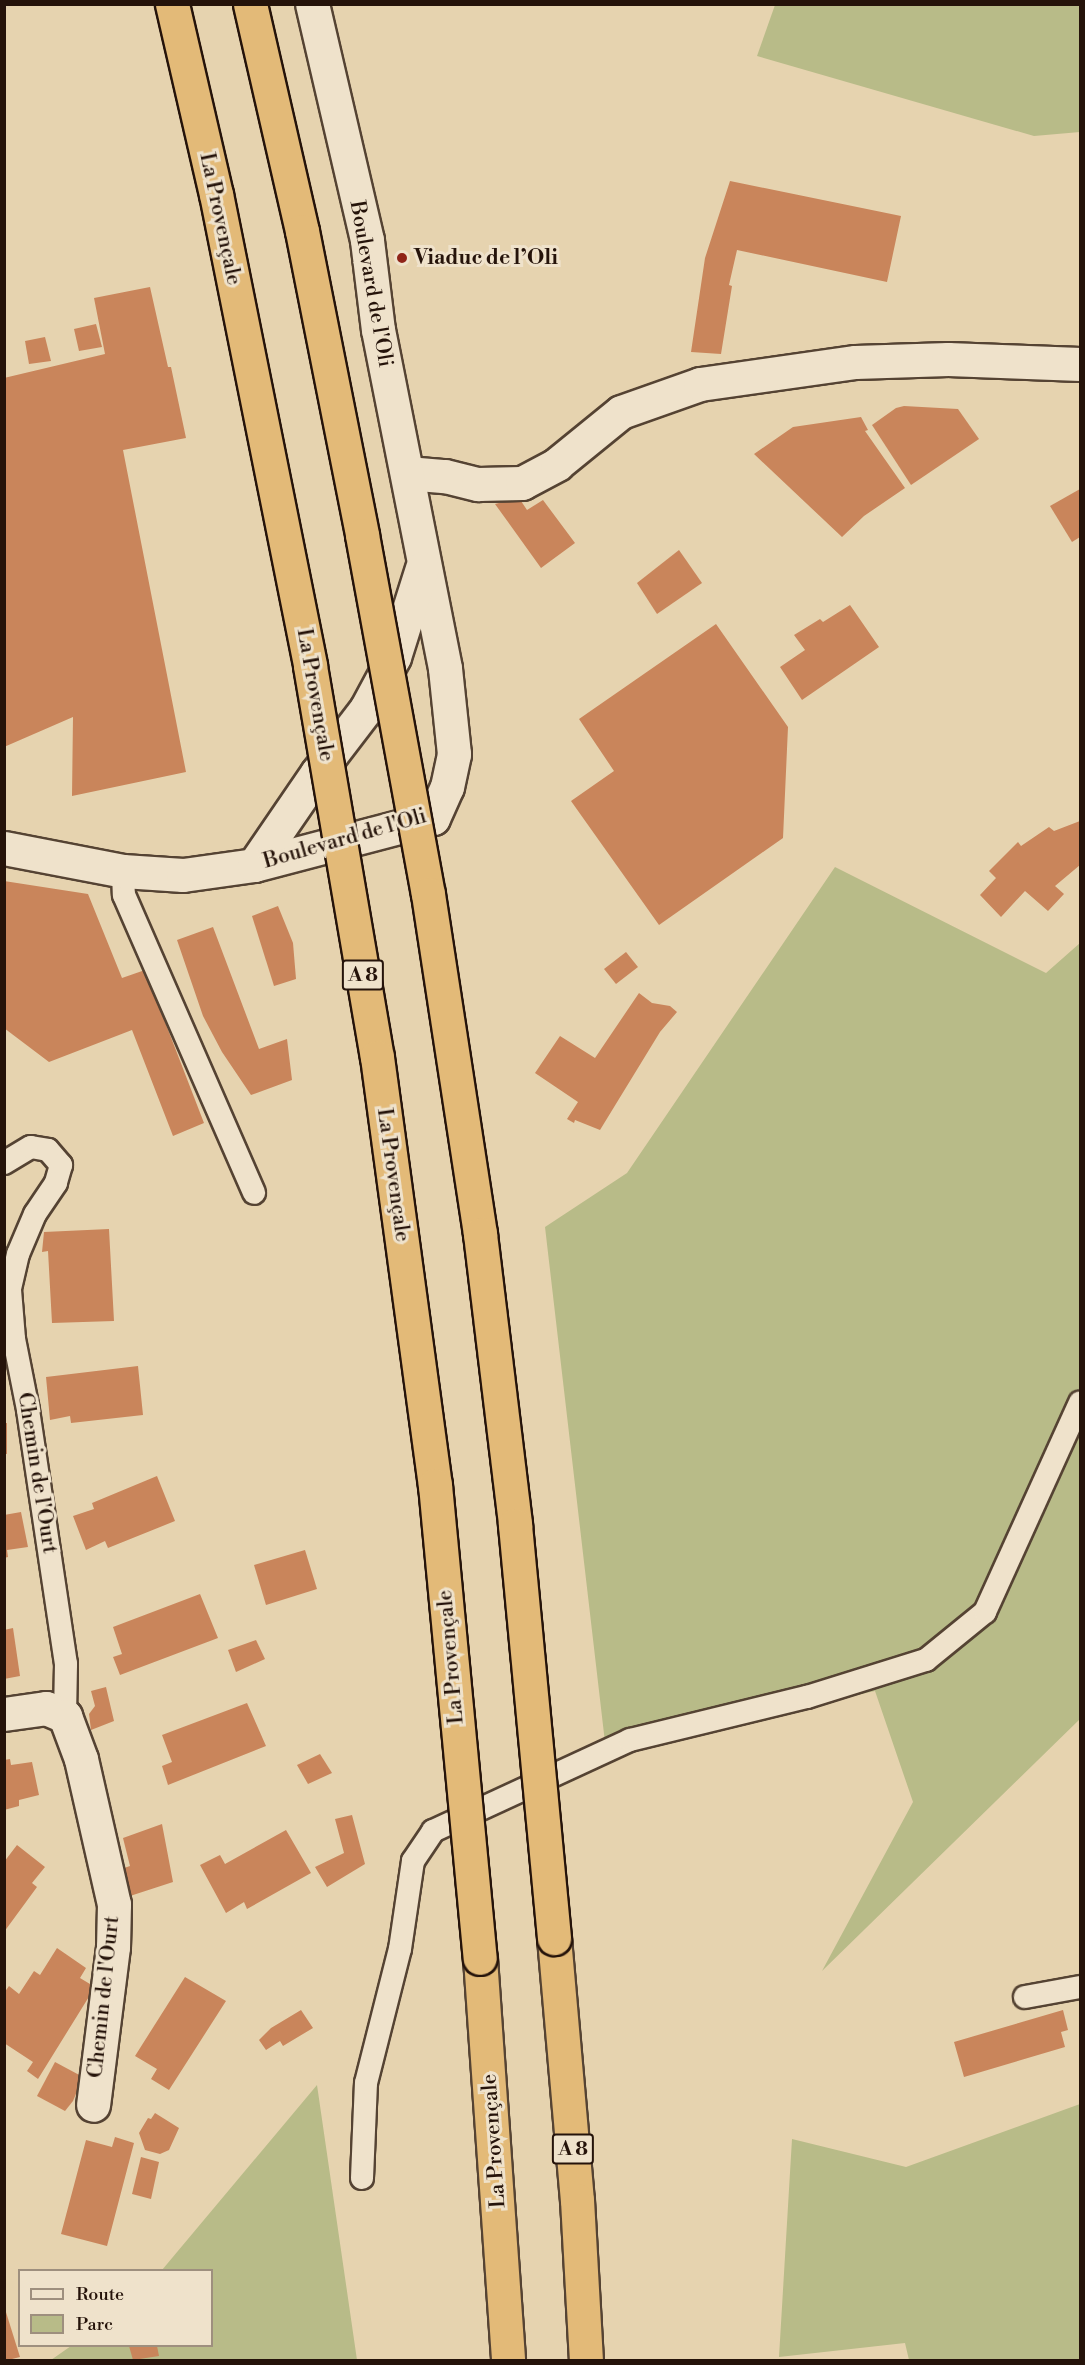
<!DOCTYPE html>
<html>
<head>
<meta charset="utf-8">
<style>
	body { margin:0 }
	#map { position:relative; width:1085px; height:2365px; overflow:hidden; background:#e6d3af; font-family:"Libre Bodoni",serif }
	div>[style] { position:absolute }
	.green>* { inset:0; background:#b8bb88 }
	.building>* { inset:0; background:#c9855b }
	.roads { filter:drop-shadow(2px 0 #554333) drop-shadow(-2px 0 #554333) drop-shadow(0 2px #554333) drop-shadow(0 -2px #554333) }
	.service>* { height:22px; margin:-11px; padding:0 11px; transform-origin:11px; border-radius:11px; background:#efe2cb }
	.minor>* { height:33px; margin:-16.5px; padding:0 16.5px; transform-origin:16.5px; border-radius:16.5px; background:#efe2cb }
	.motorway>* { height:33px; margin:-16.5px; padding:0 16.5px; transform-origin:16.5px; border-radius:16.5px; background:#e3ba78 }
	.bridges { filter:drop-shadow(2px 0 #25130a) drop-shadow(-2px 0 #25130a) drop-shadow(0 2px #25130a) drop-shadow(0 -2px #25130a) }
	.motorway-bridge>* { height:33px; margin:-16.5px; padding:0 16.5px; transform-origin:16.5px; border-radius:16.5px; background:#e3ba78 }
	.dots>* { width:16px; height:16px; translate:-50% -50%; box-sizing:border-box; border:3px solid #efe2cb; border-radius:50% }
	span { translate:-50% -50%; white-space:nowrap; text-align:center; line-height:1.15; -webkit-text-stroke:6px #efe2cb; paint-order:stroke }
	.shield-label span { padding:2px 4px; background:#efe2cb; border:2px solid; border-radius:4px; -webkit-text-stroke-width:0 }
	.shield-label { font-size:20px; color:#25130a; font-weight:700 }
	.street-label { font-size:21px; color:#25130a }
	.poi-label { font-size:21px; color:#25130a; font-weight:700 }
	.left { translate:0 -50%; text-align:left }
	.frame { position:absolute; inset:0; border:6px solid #25130a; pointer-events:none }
	.legend { position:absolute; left:18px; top:2269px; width:195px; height:78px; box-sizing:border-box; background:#efe2cb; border:2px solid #9e8f7e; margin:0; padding:8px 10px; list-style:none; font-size:18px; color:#25130a }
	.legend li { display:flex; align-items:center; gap:12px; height:30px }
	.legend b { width:30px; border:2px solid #9e8f7e }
</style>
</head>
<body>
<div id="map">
	<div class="green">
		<div style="clip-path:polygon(775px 5px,1080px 5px,1080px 132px,1034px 136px,757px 56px)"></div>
		<div style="clip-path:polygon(835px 867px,1046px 973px,1080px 943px,1080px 1719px,822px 1971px,913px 1802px,875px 1691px,606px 1751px,545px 1227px,627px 1173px)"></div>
		<div style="clip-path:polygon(317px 2085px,357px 2360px,51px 2360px,71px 2346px,212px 2346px,212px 2270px,162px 2270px)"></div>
		<div style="clip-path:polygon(1080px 2104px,1080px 2360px,909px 2360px,905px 2343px,779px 2357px,792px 2139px,906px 2167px)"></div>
	</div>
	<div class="building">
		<div style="clip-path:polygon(730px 181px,901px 216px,887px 282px,737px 250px,729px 285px,732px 286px,721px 354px,691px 352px,705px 258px)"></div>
		<div style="clip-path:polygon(150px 287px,168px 367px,171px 367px,186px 438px,123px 450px,186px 772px,72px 796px,73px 717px,4px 747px,4px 378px,105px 354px,94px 298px)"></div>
		<div style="clip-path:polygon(96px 324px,102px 347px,79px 351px,74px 329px)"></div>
		<div style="clip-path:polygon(45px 337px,51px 361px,29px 364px,25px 341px)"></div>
		<div style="clip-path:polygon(904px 406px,958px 409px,979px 439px,911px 485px,872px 425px,896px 408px)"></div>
		<div style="clip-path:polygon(861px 417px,868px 430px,865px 431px,905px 488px,864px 516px,842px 537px,754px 454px,793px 427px)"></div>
		<div style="clip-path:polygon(1080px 489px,1080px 537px,1072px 542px,1050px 506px)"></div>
		<div style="clip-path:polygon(519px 498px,527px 510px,543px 500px,575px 543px,541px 568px,495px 504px)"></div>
		<div style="clip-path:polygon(679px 550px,702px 583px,657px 614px,637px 583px)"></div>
		<div style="clip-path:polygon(850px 605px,879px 647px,802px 700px,780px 667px,805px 650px,794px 635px,820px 619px,823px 622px)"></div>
		<div style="clip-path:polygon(716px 624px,788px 727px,783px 838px,659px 925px,571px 801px,614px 771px,579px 719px)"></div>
		<div style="clip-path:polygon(1080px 821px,1080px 865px,1055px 886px,1064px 894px,1048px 911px,1025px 891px,1001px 917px,980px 895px,996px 878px,989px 871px,1018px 842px,1021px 846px,1049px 827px,1054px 831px)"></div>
		<div style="clip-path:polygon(4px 881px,88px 894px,122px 978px,145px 970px,204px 1123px,173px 1136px,132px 1030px,49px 1062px,4px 1028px)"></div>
		<div style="clip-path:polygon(278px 906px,293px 943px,296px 979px,274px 986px,252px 916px)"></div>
		<div style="clip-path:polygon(213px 927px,259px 1049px,287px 1039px,292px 1080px,251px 1095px,222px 1052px,203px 1016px,177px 940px)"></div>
		<div style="clip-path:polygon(626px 952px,638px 967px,616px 984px,604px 969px)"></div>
		<div style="clip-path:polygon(639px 993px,652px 1003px,670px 1006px,677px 1012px,660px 1032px,600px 1130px,575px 1120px,574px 1123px,567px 1119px,578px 1102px,535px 1073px,560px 1036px,595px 1058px)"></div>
		<div style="clip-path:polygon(109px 1229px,114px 1321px,52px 1323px,48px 1251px,42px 1252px,44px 1232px)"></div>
		<div style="clip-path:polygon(138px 1366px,143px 1415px,71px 1423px,70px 1416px,50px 1420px,46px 1377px)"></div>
		<div style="clip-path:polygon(4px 1423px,7px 1423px,7px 1454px,4px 1454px)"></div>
		<div style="clip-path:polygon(157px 1476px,175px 1521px,108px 1548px,105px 1541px,86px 1550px,73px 1516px,94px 1509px,92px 1503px)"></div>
		<div style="clip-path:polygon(21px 1512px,28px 1547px,7px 1550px,8px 1557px,4px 1558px,4px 1515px)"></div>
		<div style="clip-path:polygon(305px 1550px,317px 1589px,266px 1605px,254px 1565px)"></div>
		<div style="clip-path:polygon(200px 1594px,218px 1638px,120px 1675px,113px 1657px,122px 1654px,113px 1627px)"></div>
		<div style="clip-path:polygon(13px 1628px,20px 1676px,4px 1679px,4px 1630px)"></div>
		<div style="clip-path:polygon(256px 1640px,265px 1659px,236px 1672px,228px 1650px)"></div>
		<div style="clip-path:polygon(106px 1687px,114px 1721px,91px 1730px,89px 1714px,95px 1706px,91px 1691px)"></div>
		<div style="clip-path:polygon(247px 1703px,266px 1746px,168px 1785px,162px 1766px,172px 1762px,162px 1735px)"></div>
		<div style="clip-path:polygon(320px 1754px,332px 1773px,308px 1784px,297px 1765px)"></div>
		<div style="clip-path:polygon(10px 1759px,11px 1765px,32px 1762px,39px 1795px,19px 1800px,19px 1806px,4px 1810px,4px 1760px)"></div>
		<div style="clip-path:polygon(352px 1815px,365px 1864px,327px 1887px,315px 1867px,344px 1853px,335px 1819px)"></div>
		<div style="clip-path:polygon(162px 1824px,173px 1882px,130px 1896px,124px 1868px,130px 1866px,123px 1838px)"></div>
		<div style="clip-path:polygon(286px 1830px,311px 1873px,247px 1909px,244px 1902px,226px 1913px,200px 1865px,220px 1855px,225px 1864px)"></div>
		<div style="clip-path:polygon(17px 1845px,45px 1867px,32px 1883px,37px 1887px,4px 1932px,4px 1862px)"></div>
		<div style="clip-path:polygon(57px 1948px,86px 1968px,80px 1978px,95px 1987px,38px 2079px,27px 2071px,33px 2062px,4px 2043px,4px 1993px,9px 1986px,19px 1994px,34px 1971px,40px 1975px)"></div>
		<div style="clip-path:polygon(185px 1977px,226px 2001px,169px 2090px,151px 2079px,157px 2069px,135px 2056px)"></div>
		<div style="clip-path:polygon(301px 2010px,313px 2028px,283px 2046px,280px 2041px,266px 2050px,259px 2040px,271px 2028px)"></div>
		<div style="clip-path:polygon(1063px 2010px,1068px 2030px,1061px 2032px,1065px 2047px,964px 2077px,954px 2042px)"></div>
		<div style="clip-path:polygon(55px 2062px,83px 2077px,73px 2101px,65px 2111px,37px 2096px)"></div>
		<div style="clip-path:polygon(155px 2113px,179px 2128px,169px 2150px,160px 2154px,145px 2150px,139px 2133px,148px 2118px,151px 2119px)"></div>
		<div style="clip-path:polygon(115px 2137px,134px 2143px,107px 2246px,61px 2234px,86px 2140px,112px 2147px)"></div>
		<div style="clip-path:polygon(141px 2157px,159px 2162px,151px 2199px,132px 2194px)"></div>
		<div style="clip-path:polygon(5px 2309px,20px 2357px,8px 2360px,4px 2360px)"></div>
		<div style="clip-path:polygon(129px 2346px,157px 2346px,159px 2356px,133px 2360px)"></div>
	</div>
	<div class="roads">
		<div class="service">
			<div style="left:123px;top:871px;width:24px;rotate:88deg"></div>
			<div style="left:124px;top:895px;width:325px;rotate:66.4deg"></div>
			<div style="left:4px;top:1163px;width:31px;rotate:-31deg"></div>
			<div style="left:31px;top:1147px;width:17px;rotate:10deg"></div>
			<div style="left:48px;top:1150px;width:20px;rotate:49deg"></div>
			<div style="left:61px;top:1165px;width:19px;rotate:106deg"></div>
			<div style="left:56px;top:1183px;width:37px;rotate:124deg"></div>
			<div style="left:35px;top:1214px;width:43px;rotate:113deg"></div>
			<div style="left:18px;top:1254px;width:37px;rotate:103deg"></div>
			<div style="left:10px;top:1290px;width:49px;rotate:85.3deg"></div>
			<div style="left:14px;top:1339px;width:72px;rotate:78.8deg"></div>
			<div style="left:28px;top:1410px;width:257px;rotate:81.5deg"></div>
			<div style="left:66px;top:1664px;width:52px;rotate:91.1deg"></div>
			<div style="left:1025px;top:1997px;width:56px;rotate:-10.3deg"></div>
			<div style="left:362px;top:2178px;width:95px;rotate:-87.6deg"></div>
			<div style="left:366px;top:2083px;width:138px;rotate:-75.8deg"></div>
			<div style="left:400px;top:1949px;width:89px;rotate:-81.6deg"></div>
			<div style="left:413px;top:1861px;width:36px;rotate:-56deg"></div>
			<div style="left:433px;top:1831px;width:217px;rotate:-24.8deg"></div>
			<div style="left:630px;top:1740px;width:182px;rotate:-13.7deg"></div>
			<div style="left:807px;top:1697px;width:125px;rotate:-17.3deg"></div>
			<div style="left:926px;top:1660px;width:76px;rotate:-39.1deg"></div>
			<div style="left:985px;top:1612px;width:230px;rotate:-65.6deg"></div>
		</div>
		<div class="minor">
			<div style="left:407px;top:473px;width:38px;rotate:5deg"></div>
			<div style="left:445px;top:476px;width:34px;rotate:14deg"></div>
			<div style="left:478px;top:484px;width:44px;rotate:-1.3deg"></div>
			<div style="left:522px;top:483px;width:40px;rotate:-28deg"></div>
			<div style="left:557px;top:464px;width:82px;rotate:-39.1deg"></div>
			<div style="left:621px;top:412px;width:84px;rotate:-19.5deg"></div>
			<div style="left:700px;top:384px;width:157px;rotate:-8.1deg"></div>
			<div style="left:855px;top:362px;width:93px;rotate:-1.8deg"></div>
			<div style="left:948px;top:359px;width:132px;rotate:2.2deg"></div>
			<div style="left:4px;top:848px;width:121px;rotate:10.9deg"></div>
			<div style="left:123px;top:871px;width:60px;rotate:3.8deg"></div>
			<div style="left:183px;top:875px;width:72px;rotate:-8deg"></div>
			<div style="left:254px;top:865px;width:185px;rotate:-14.7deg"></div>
			<div style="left:433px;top:818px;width:34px;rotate:-66deg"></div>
			<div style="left:447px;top:787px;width:34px;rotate:-78deg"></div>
			<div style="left:454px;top:754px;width:86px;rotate:-96deg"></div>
			<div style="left:445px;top:668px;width:345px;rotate:-101.2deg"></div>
			<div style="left:378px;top:330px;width:91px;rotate:-97deg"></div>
			<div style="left:367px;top:240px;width:242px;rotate:-103.1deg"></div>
			<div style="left:254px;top:865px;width:112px;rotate:-55.6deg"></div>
			<div style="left:317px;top:773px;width:81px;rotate:-52.6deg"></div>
			<div style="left:366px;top:709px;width:59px;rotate:-61.7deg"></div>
			<div style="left:394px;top:657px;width:93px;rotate:-72.5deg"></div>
			<div style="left:4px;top:1714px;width:42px;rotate:-8.1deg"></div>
			<div style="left:46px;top:1708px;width:21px;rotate:23deg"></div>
			<div style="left:65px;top:1716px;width:46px;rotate:69.6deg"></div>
			<div style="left:81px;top:1759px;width:149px;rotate:77.2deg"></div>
			<div style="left:114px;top:1904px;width:43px;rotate:91.3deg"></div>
			<div style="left:113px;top:1947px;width:159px;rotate:97.2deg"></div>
		</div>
		<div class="motorway">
			<div style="left:554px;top:1938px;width:263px;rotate:85deg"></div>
			<div style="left:577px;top:2200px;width:160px;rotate:86.8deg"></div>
			<div style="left:480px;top:1958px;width:403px;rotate:86deg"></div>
		</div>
	</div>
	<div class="bridges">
		<div class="motorway-bridge">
			<div style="left:172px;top:4px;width:195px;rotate:77deg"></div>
			<div style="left:216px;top:194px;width:481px;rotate:78.7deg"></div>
			<div style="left:310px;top:666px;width:397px;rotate:80.3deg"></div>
			<div style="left:377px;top:1057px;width:432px;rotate:82.3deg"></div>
			<div style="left:435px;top:1485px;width:475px;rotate:84.6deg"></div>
			<div style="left:250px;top:4px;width:233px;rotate:77.1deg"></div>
			<div style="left:302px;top:231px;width:310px;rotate:78.8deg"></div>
			<div style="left:362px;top:535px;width:365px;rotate:79.6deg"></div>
			<div style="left:428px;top:894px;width:344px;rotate:81.3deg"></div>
			<div style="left:480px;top:1234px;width:293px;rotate:83.1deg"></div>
			<div style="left:515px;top:1525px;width:415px;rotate:84.6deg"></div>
		</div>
	</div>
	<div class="dots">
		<div style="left:402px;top:258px;background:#8f2418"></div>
	</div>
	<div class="shield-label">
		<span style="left:363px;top:975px">A 8</span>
		<span style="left:573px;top:2149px">A 8</span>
	</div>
	<div class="street-label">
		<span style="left:220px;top:219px;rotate:78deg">La Provençale</span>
		<span style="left:371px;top:284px;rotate:80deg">Boulevard de l'Oli</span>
		<span style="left:315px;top:695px;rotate:80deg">La Provençale</span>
		<span style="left:345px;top:839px;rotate:-16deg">Boulevard de l'Oli</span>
		<span style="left:393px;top:1175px;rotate:82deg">La Provençale</span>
		<span style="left:37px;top:1473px;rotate:81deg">Chemin de l'Ourt</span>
		<span style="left:451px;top:1657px;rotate:-95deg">La Provençale</span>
		<span style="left:104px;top:1997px;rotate:-84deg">Chemin de l'Ourt</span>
		<span style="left:494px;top:2141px;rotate:-94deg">La Provençale</span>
	</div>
	<div class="poi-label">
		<span class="left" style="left:414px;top:258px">Viaduc de l’Oli</span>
	</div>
	<div class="frame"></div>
	<ul class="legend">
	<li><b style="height:8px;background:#efe2cb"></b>Route</li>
	<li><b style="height:16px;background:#b8bb88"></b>Parc</li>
	</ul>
</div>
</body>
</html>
